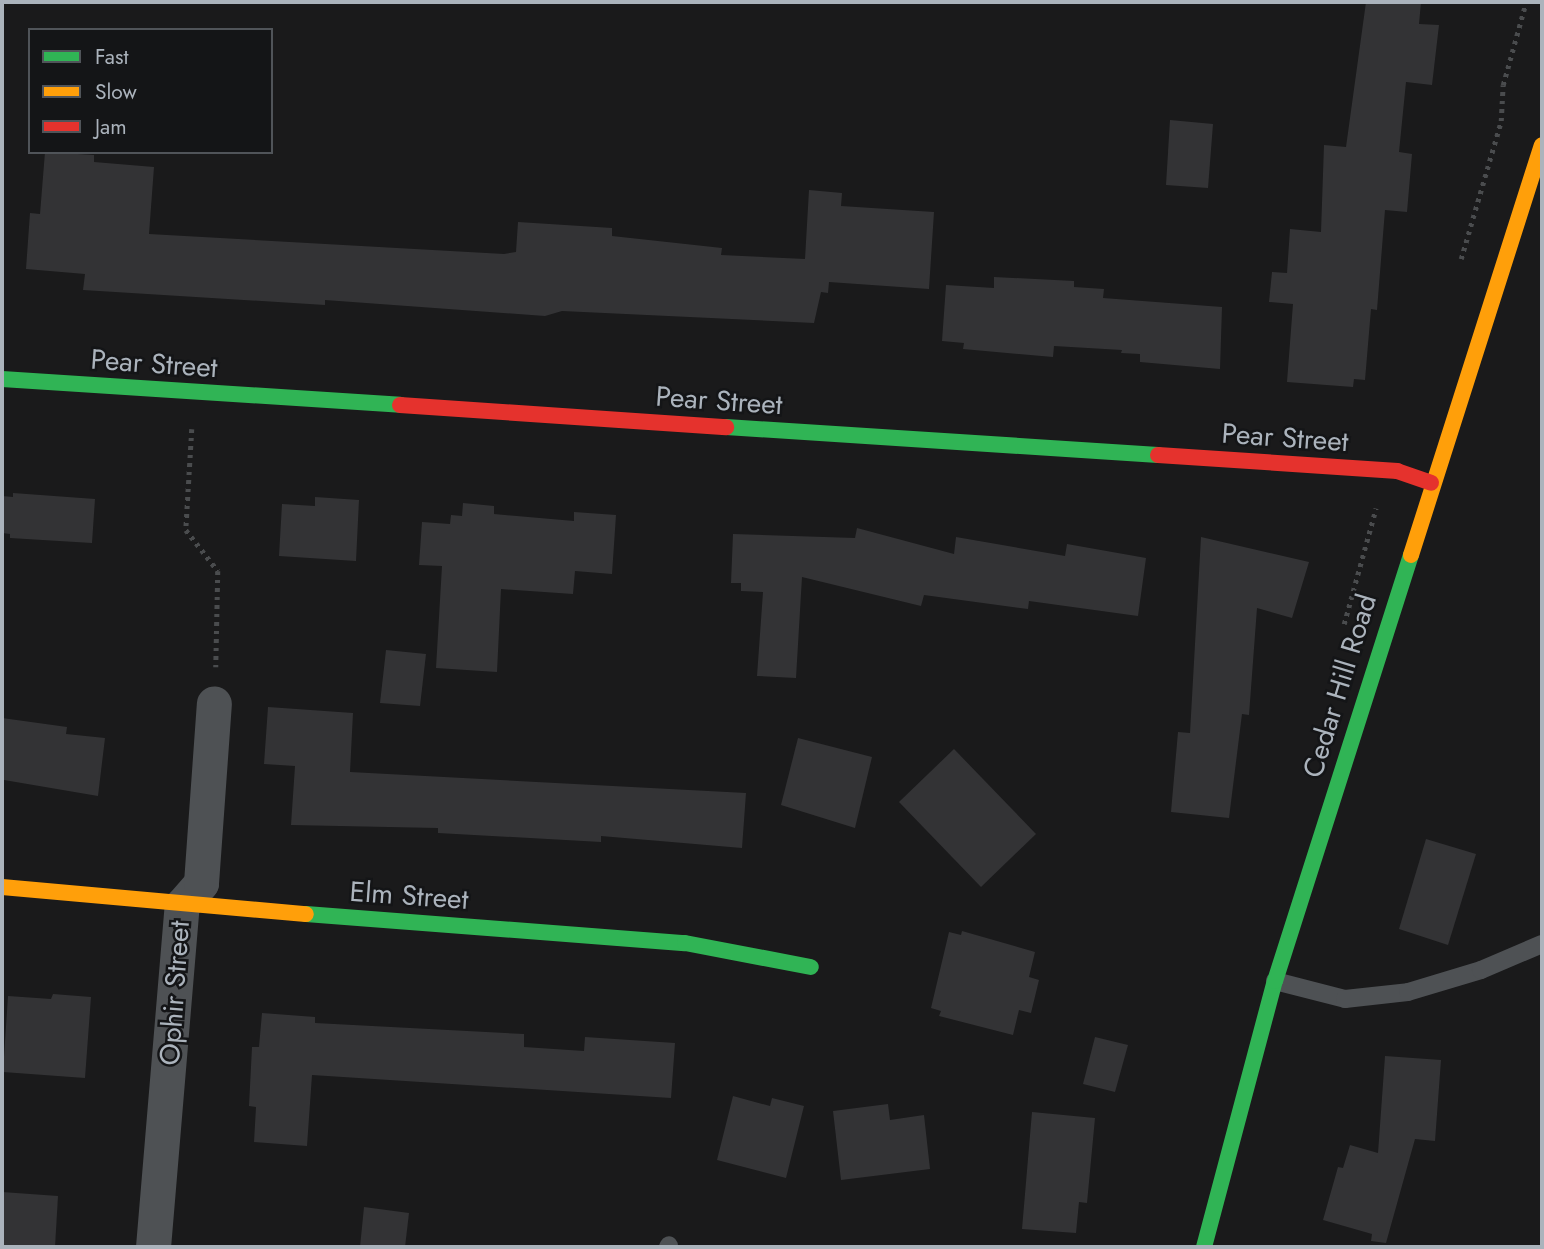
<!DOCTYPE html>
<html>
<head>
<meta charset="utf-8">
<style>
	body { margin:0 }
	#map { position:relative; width:1544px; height:1249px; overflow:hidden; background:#1a1a1b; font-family:Jost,sans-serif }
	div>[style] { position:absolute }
	.building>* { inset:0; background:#333335 }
	.path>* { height:4.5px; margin-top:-2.25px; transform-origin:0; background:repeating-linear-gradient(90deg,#4a4c4e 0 3.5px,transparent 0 8.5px) }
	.lane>* { height:18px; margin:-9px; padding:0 9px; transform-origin:9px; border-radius:9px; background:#4e5154 }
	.street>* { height:35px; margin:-17.5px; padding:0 17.5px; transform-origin:17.5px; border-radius:17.5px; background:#4e5154 }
	.fast>* { height:16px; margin:-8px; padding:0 8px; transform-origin:8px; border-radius:8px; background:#30b455 }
	.slow>* { height:16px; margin:-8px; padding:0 8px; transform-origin:8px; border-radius:8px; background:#ff9f0a }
	.jam>* { height:16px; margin:-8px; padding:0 8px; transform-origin:8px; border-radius:8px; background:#e5322d }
	span { translate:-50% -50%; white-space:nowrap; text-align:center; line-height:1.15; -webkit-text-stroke:5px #141517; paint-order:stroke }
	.street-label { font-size:28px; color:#abb3bc }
	.frame { position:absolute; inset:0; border:4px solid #abb3bc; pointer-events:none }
	.legend { position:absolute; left:28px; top:28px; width:245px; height:126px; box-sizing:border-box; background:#141517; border:2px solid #505459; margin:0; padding:9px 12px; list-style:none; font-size:21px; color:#abb3bc }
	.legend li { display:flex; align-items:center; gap:14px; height:35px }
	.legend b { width:35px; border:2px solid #505459 }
</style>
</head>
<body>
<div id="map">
	<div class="building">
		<div style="clip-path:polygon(1366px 2px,1421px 2px,1419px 24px,1439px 25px,1432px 85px,1406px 82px,1399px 152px,1412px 154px,1407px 212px,1385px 210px,1377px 310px,1371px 309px,1365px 380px,1354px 379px,1353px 387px,1287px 382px,1293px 304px,1269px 302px,1272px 272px,1287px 273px,1290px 229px,1321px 232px,1324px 145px,1346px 147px)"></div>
		<div style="clip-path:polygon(1170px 120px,1213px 124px,1208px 188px,1166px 185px)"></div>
		<div style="clip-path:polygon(45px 152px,94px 155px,94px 162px,154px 167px,149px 234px,504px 254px,516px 252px,518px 222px,612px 228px,612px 236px,722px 248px,721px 255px,805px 259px,809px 190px,842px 193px,841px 206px,934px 212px,929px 289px,829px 282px,828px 293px,821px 292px,814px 323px,562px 311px,545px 316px,325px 300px,325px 305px,83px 290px,85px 274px,26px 269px,30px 213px,40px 214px)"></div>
		<div style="clip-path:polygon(994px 277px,1074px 281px,1074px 287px,1104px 289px,1103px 298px,1222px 307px,1220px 369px,1140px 362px,1140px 354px,1121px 353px,1122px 350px,1054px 346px,1053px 357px,963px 349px,964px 343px,942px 341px,946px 285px,994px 288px)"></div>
		<div style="clip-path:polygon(13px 493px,95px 499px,92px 543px,10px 538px,10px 534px,2px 533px,2px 496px,13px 497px)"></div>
		<div style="clip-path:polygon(315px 497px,359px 500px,356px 561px,279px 556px,282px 504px,315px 506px)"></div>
		<div style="clip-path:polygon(463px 503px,494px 506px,494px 514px,574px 521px,574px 512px,616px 515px,612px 574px,575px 571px,573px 594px,501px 589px,497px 672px,436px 668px,442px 566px,419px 565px,422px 522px,450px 524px,451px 515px,462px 516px)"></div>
		<div style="clip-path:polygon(857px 528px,954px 554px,956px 537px,1065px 556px,1067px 544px,1146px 558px,1138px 616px,1029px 601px,1028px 609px,924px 595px,921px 606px,802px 577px,796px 678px,757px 676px,763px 592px,741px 591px,741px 583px,731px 583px,733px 534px,855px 538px)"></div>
		<div style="clip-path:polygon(1201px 537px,1309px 562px,1292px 618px,1257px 608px,1249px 715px,1242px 714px,1229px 818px,1171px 812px,1178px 732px,1190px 733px)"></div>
		<div style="clip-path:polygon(386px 650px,426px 654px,420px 706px,380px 703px)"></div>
		<div style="clip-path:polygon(268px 707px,353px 713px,350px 772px,746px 793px,742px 848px,601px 836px,601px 842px,438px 833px,438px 828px,291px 825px,295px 766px,264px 764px)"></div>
		<div style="clip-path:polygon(2px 718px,67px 727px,66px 734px,105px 738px,98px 796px,4px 780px)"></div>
		<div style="clip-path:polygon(798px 738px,872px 757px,855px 828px,781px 805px)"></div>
		<div style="clip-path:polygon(954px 749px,1036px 834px,981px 887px,899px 802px)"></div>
		<div style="clip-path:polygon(1426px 839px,1476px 854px,1448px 945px,1399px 929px)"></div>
		<div style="clip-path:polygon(962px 931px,1035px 952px,1029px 977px,1039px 980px,1031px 1013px,1019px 1010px,1013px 1035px,939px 1016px,941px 1011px,931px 1008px,949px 932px,961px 935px)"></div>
		<div style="clip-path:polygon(53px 994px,91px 997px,85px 1078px,3px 1072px,8px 996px,51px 999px)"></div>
		<div style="clip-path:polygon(262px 1013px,315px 1017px,315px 1023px,524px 1034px,524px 1047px,584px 1051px,585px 1037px,675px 1043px,671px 1098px,312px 1075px,307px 1146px,254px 1142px,256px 1107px,249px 1106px,252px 1047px,259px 1047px)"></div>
		<div style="clip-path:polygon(1095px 1037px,1128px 1045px,1115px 1092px,1083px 1084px)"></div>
		<div style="clip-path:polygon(1385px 1056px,1441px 1060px,1435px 1141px,1415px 1139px,1386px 1243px,1371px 1241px,1372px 1234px,1323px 1220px,1338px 1167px,1343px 1168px,1350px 1145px,1378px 1153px)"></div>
		<div style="clip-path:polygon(733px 1096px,770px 1106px,772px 1098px,804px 1106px,786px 1178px,717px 1160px)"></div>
		<div style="clip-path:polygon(888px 1104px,890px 1120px,924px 1115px,930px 1169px,841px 1180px,833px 1111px)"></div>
		<div style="clip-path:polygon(1032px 1112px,1095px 1118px,1087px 1203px,1079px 1202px,1076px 1233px,1022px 1229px)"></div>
		<div style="clip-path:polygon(2px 1192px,58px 1196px,55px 1247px,2px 1247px)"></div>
		<div style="clip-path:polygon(364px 1207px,409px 1213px,405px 1247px,360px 1247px)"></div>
	</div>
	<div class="path">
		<div style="left:1461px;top:259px;width:144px;rotate:-73.8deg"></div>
		<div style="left:1501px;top:121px;width:36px;rotate:-87deg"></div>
		<div style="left:1503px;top:85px;width:86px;rotate:-74.5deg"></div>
		<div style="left:192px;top:429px;width:101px;rotate:93.4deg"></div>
		<div style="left:186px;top:530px;width:52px;rotate:52deg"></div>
		<div style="left:218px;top:571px;width:96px;rotate:91.2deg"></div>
		<div style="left:1344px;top:624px;width:120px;rotate:-74.6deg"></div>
	</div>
	<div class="lane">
		<div style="left:1275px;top:981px;width:72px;rotate:14.4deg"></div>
		<div style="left:1345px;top:999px;width:63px;rotate:-6.3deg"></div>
		<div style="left:1408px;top:992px;width:76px;rotate:-16.8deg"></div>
		<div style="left:1481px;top:970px;width:66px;rotate:-23.1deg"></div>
		<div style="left:668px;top:1247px;width:2px;rotate:-63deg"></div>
	</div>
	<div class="street">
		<div style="left:153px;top:1247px;width:343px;rotate:-85.2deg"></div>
		<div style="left:182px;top:905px;width:29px;rotate:-49deg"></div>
		<div style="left:201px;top:883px;width:180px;rotate:-85.9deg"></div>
	</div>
	<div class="fast">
		<div style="left:2px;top:379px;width:399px;rotate:3.7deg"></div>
		<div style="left:726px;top:427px;width:433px;rotate:3.7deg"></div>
		<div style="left:306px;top:914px;width:380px;rotate:4.4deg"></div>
		<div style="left:685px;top:943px;width:128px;rotate:10.8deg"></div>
		<div style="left:1204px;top:1247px;width:275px;rotate:-75.1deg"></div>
		<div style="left:1275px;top:981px;width:447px;rotate:-72.3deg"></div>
	</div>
	<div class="slow">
		<div style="left:1411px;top:555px;width:430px;rotate:-72.3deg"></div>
		<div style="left:2px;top:887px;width:305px;rotate:5.1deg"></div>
	</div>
	<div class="jam">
		<div style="left:400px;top:405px;width:327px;rotate:3.9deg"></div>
		<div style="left:1158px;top:455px;width:240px;rotate:3.8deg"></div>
		<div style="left:1397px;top:471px;width:36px;rotate:19deg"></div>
	</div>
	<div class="street-label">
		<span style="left:154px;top:364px;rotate:4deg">Pear Street</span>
		<span style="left:719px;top:401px;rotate:4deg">Pear Street</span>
		<span style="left:1285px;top:438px;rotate:4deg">Pear Street</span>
		<span style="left:1340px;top:686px;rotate:-73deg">Cedar Hill Road</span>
		<span style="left:409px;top:896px;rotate:4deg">Elm Street</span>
		<span style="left:175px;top:993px;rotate:-86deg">Ophir Street</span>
	</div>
	<div class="frame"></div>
	<ul class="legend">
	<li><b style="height:9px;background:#30b455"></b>Fast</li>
	<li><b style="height:9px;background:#ff9f0a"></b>Slow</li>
	<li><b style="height:9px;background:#e5322d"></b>Jam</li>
	</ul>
</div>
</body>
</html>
